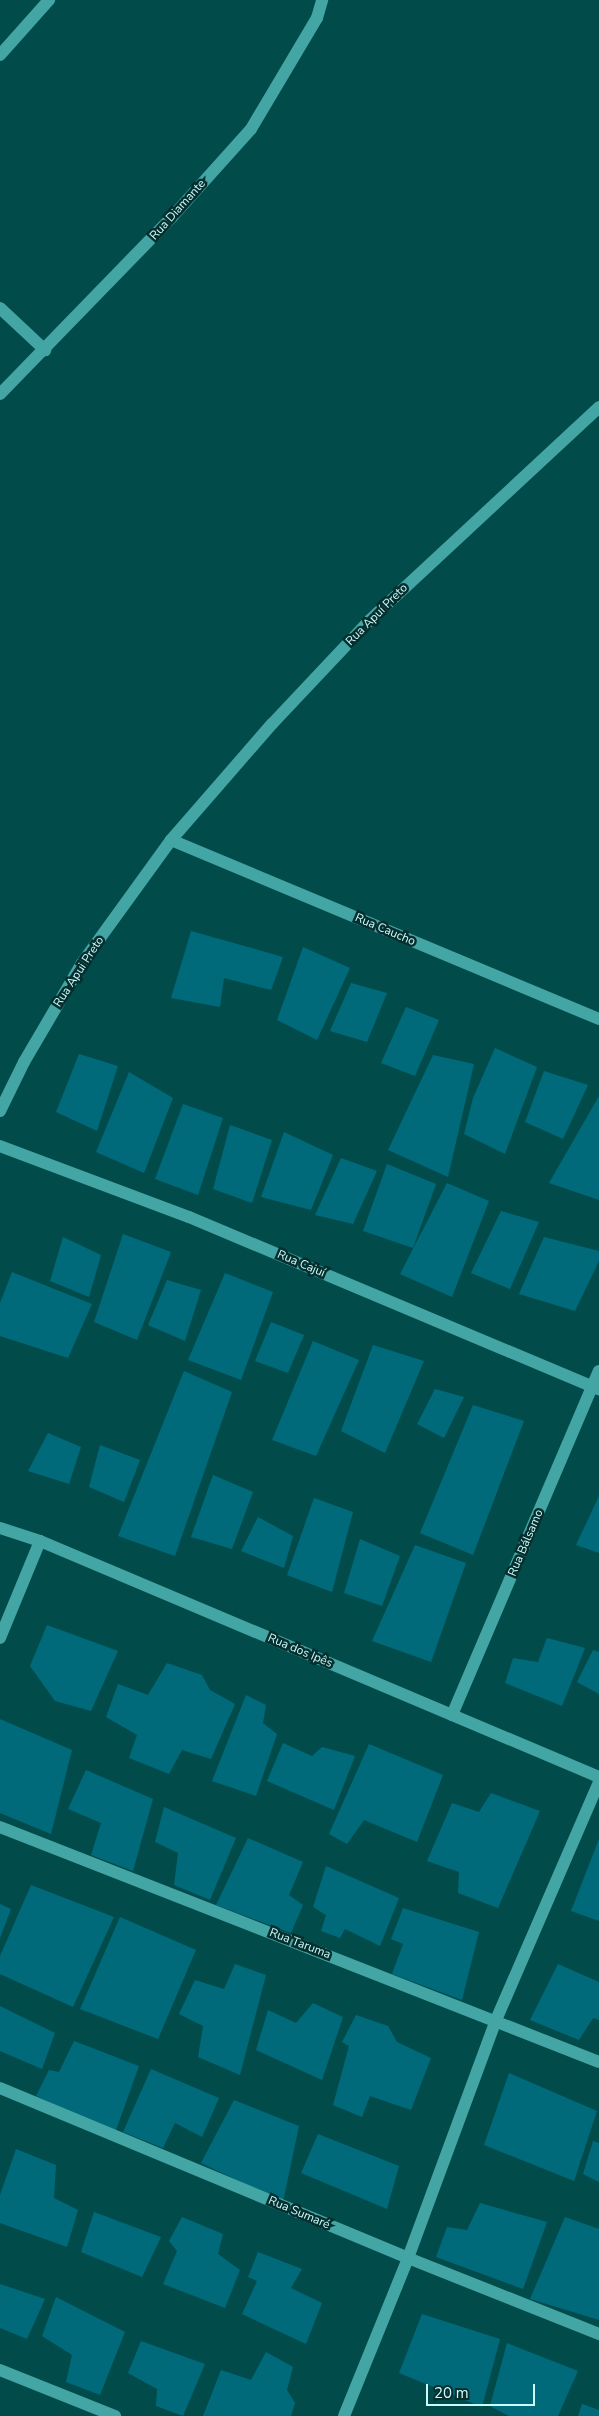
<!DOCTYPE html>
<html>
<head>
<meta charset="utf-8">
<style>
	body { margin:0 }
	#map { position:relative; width:599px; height:2416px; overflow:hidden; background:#014c4b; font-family:"Nunito Sans",sans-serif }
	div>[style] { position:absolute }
	.building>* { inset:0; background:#006a7b }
	.minor>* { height:12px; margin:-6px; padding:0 6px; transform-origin:6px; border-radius:6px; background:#43a5a4 }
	span { translate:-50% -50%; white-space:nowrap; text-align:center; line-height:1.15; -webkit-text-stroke:5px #062e2e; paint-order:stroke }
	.street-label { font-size:12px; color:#c9fdfc }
	.scale { position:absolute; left:426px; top:2384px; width:109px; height:22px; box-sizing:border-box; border:2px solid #c9fdfc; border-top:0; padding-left:6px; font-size:15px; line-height:18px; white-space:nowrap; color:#c9fdfc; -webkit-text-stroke:4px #062e2e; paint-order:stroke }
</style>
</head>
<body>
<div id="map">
	<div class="building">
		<div style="clip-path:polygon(191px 931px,283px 957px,271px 990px,224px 978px,220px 1007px,171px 998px)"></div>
		<div style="clip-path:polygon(303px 947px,350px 968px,317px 1040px,277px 1020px)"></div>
		<div style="clip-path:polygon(351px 983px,387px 993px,367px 1042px,330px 1031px)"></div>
		<div style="clip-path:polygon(406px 1007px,439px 1020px,415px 1076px,381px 1063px)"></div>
		<div style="clip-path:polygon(495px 1048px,537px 1067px,505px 1154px,464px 1134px,473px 1098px)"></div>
		<div style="clip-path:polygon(79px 1054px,118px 1066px,97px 1131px,56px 1112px)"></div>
		<div style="clip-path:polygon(433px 1055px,474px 1064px,448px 1177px,388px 1150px)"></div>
		<div style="clip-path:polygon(544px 1071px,588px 1085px,563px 1139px,525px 1122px)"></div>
		<div style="clip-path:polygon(129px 1072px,173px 1098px,144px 1173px,96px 1152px)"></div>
		<div style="clip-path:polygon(599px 1096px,599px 1200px,549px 1183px)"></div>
		<div style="clip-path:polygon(183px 1104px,223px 1118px,198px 1195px,155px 1179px)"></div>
		<div style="clip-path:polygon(230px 1125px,272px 1140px,252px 1203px,213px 1189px)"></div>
		<div style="clip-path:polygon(284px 1132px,333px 1155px,311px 1210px,261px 1197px)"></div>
		<div style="clip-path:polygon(341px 1158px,377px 1171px,353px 1224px,315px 1215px)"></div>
		<div style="clip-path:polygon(387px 1164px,436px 1184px,413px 1248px,363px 1231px)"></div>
		<div style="clip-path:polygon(447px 1183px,489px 1201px,452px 1297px,400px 1274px)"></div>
		<div style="clip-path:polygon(501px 1211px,539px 1222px,510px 1289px,471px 1273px)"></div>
		<div style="clip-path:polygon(123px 1234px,171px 1252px,137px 1340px,94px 1322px)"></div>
		<div style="clip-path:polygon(63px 1237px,101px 1255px,89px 1297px,50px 1281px)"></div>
		<div style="clip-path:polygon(544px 1237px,599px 1251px,599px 1261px,575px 1311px,519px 1294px)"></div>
		<div style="clip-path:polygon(12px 1272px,92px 1304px,68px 1358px,0 1336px,0 1303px)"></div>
		<div style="clip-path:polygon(225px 1273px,273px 1292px,241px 1380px,188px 1360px)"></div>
		<div style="clip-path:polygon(167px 1280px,201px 1290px,185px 1341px,148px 1325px)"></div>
		<div style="clip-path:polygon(271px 1322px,304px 1335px,288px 1373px,255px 1361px)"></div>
		<div style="clip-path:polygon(313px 1341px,359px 1360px,316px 1456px,272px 1440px)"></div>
		<div style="clip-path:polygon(373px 1345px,424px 1361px,385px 1453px,341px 1431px)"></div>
		<div style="clip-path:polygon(184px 1371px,232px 1392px,175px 1556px,118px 1536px)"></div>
		<div style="clip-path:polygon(435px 1389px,464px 1397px,444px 1438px,417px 1424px)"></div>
		<div style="clip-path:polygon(473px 1405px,524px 1421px,473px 1555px,420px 1533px)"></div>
		<div style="clip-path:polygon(48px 1433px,81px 1447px,69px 1484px,28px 1471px)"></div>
		<div style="clip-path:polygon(100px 1445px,140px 1460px,124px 1502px,89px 1487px)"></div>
		<div style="clip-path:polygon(213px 1475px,253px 1492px,232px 1549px,191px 1537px)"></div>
		<div style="clip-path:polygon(599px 1496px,599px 1553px,576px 1545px)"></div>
		<div style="clip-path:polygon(314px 1498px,353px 1512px,332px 1592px,287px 1575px)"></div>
		<div style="clip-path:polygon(258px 1517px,293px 1536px,284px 1568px,241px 1551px)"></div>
		<div style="clip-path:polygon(360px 1539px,400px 1556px,382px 1606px,344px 1593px)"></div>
		<div style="clip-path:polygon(415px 1545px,466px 1563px,431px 1662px,372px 1641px)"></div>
		<div style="clip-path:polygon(47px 1625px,118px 1651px,91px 1711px,55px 1701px,30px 1666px)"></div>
		<div style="clip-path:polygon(547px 1638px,585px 1648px,562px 1706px,505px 1683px,513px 1658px,538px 1662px)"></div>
		<div style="clip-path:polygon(593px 1650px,599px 1652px,599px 1694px,577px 1682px)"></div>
		<div style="clip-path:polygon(167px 1663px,202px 1675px,210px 1690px,235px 1704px,211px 1759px,182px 1750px,169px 1774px,129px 1758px,137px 1735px,106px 1717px,118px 1684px,148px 1695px)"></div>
		<div style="clip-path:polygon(246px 1695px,266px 1705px,263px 1723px,277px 1734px,256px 1796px,212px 1781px)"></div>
		<div style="clip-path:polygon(0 1719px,72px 1750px,51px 1834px,0 1813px)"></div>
		<div style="clip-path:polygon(283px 1743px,312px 1756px,322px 1747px,355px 1756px,334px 1810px,267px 1781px)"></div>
		<div style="clip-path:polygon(369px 1744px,443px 1775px,417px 1842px,364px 1820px,347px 1844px,329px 1834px)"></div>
		<div style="clip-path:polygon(86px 1770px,153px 1799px,133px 1871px,91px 1855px,101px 1823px,68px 1809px)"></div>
		<div style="clip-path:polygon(491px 1793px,540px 1811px,498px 1908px,458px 1893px,459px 1872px,427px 1861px,452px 1803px,479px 1812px)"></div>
		<div style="clip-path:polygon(164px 1807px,236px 1838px,210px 1900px,174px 1885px,178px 1853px,155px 1842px)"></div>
		<div style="clip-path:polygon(248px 1838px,303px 1862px,289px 1895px,303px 1905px,291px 1933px,216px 1905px)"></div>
		<div style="clip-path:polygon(599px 1839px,599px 1921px,571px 1911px)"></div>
		<div style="clip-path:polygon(326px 1866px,399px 1898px,380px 1946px,345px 1929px,340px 1938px,321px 1931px,326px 1915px,313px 1907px)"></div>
		<div style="clip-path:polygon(31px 1885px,114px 1917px,73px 2007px,0 1974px,0 1956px)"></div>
		<div style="clip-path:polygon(0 1904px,11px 1909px,0 1938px)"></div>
		<div style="clip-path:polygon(403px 1908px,479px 1932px,462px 2000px,392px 1974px,403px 1944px,391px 1939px)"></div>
		<div style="clip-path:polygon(120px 1917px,196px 1950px,158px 2039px,80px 2009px)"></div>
		<div style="clip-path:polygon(235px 1964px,266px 1975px,240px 2075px,198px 2057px,203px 2026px,179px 2014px,195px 1980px,224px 1989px)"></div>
		<div style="clip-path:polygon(558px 1964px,599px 1982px,599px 2020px,593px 2018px,579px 2040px,530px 2020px)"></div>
		<div style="clip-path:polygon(313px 2003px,343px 2017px,322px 2080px,256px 2050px,268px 2010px,296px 2023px)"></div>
		<div style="clip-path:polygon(0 2006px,55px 2033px,42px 2069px,0 2051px)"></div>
		<div style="clip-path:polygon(356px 2015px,388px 2026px,397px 2042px,431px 2058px,411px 2110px,370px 2096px,362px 2117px,333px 2105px,349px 2046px,342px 2042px)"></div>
		<div style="clip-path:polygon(74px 2041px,139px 2066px,115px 2133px,36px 2096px,49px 2070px,59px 2072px)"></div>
		<div style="clip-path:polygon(151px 2069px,219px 2098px,202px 2137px,175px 2123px,163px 2148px,123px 2132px)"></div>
		<div style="clip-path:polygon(509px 2073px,597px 2111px,574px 2181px,484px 2145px)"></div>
		<div style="clip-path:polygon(234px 2100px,299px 2126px,283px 2202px,201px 2163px)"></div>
		<div style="clip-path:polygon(318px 2134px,399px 2166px,387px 2209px,301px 2173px)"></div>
		<div style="clip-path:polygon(593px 2141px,599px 2143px,599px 2182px,583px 2174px)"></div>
		<div style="clip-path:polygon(16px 2149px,56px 2165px,54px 2198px,78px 2210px,67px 2247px,0 2223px,0 2195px)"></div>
		<div style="clip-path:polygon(480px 2203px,547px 2222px,523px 2289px,436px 2257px,447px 2227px,467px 2230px)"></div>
		<div style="clip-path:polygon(94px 2212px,161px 2237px,142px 2277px,81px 2252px)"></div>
		<div style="clip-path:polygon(182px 2217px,223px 2234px,218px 2254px,240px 2270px,225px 2308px,163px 2284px,177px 2251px,169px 2241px)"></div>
		<div style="clip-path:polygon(565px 2217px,599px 2229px,599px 2320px,530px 2299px)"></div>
		<div style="clip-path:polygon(258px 2252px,302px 2269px,291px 2288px,322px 2303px,306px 2344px,242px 2314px,257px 2281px,248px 2277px)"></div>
		<div style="clip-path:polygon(0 2284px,45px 2299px,27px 2339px,0 2328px)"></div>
		<div style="clip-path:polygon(56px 2297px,125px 2332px,100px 2395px,66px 2382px,72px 2355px,42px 2336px)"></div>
		<div style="clip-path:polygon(422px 2314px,500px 2339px,482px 2407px,399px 2373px)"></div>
		<div style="clip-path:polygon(141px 2341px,205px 2364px,183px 2416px,156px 2406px,157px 2389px,128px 2373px)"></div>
		<div style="clip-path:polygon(507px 2343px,578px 2371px,558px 2416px,509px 2416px,490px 2406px)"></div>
		<div style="clip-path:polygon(266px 2352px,293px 2367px,287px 2390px,295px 2403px,291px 2416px,203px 2416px,221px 2370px,251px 2380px)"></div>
		<div style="clip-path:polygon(582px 2404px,599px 2410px,599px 2416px,578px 2416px)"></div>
	</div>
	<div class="minor">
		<div style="left:0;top:55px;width:74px;rotate:-48.3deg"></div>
		<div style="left:0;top:308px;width:62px;rotate:43deg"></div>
		<div style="left:0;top:394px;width:247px;rotate:-45.8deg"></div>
		<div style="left:172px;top:217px;width:118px;rotate:-48.1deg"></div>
		<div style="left:251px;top:129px;width:129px;rotate:-59.3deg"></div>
		<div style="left:317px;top:18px;width:19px;rotate:-74deg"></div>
		<div style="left:171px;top:840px;width:464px;rotate:22.7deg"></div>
		<div style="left:0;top:1111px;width:55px;rotate:-63.9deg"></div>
		<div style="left:24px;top:1062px;width:115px;rotate:-59.6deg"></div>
		<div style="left:82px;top:963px;width:152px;rotate:-54.1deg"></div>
		<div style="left:171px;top:840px;width:154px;rotate:-49deg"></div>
		<div style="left:272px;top:724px;width:143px;rotate:-46.7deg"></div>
		<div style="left:370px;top:620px;width:313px;rotate:-42.9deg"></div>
		<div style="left:0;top:1146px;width:202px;rotate:20.6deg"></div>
		<div style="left:189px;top:1217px;width:445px;rotate:22.8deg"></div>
		<div style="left:0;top:1528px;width:42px;rotate:18deg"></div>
		<div style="left:40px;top:1541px;width:607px;rotate:22.89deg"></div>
		<div style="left:0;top:1638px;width:105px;rotate:-67.6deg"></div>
		<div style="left:452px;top:1715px;width:374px;rotate:-66.9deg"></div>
		<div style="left:0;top:1827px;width:643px;rotate:21.42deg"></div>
		<div style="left:0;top:2088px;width:442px;rotate:22.6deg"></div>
		<div style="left:408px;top:2258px;width:206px;rotate:21.7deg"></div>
		<div style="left:0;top:2370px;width:124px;rotate:21.8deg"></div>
		<div style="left:344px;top:2416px;width:170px;rotate:-67.9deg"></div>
		<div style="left:408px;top:2258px;width:254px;rotate:-69.7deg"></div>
		<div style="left:496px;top:2020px;width:259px;rotate:-66.6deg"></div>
	</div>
	<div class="street-label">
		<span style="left:178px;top:210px;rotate:-48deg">Rua Diamante</span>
		<span style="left:377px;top:615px;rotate:-45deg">Rua Apuí Preto</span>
		<span style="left:385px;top:930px;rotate:23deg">Rua Caucho</span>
		<span style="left:79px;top:972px;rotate:-57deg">Rua Apui Preto</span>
		<span style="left:301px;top:1264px;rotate:23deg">Rua Cajuí</span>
		<span style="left:526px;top:1543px;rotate:-67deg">Rua Bálsamo</span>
		<span style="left:300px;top:1651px;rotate:23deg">Rua dos Ipês</span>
		<span style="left:300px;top:1944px;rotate:21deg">Rua Taruma</span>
		<span style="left:299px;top:2213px;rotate:23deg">Rua Sumaré</span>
	</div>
	<div class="scale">20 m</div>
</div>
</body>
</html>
